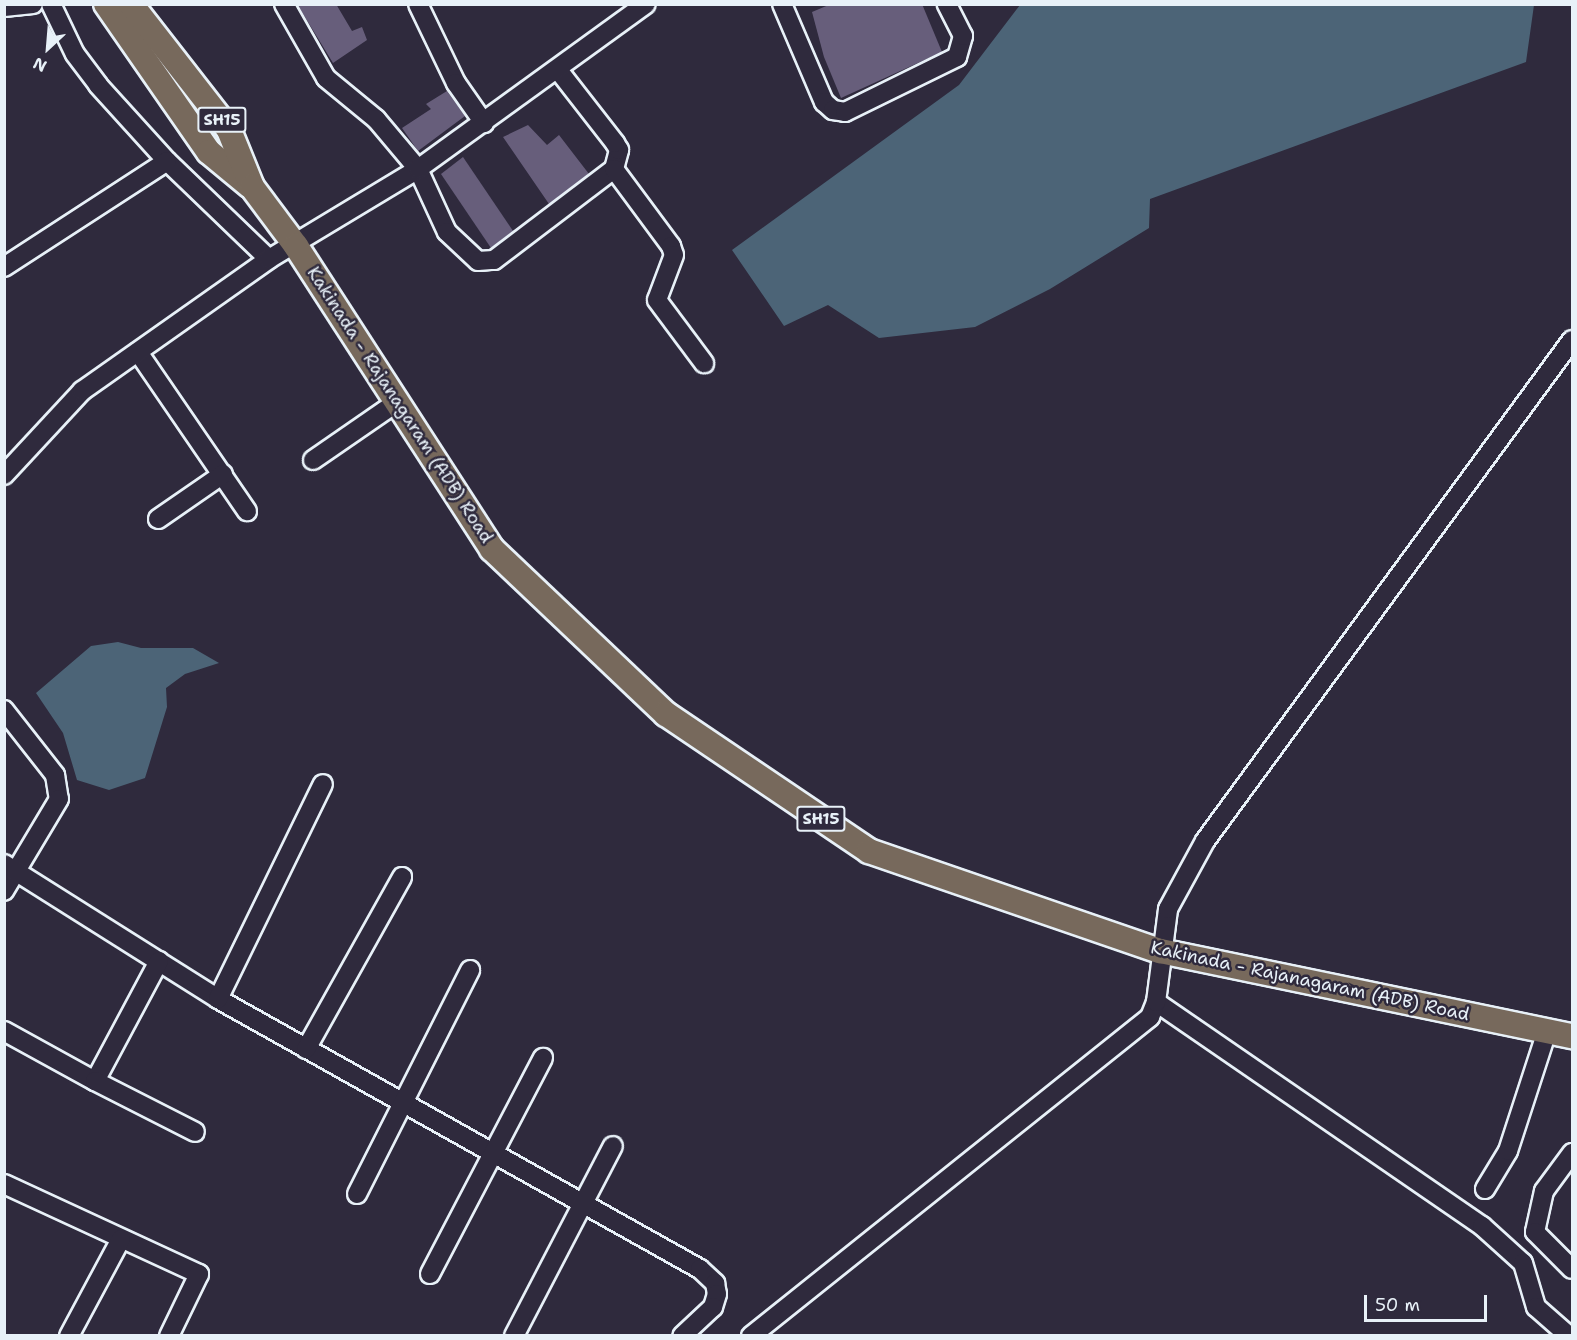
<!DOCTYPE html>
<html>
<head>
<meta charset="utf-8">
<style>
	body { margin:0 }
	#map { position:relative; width:1577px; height:1340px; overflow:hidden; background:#2f2a3d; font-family:"Shantell Sans",sans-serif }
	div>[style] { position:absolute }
	.water>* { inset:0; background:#4c6477 }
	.building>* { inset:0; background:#675e7b }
	.roads { filter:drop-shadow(2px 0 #e8f1f8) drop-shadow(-2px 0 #e8f1f8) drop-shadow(0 2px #e8f1f8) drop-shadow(0 -2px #e8f1f8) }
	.minor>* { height:18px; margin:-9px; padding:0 9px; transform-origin:9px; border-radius:9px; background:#2f2a3d }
	.major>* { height:24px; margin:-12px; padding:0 12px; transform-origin:12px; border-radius:12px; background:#77695c }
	span { translate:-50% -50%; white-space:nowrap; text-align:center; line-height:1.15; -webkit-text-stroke:5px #2f2a3d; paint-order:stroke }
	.shield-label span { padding:2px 4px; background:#2f2a3d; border:2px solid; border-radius:4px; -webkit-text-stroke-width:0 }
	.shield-label { font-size:16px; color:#e8f1f8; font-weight:700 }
	.street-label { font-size:18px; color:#e8f1f8 }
	.frame { position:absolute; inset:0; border:6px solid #e8f1f8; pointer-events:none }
	.north { position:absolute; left:18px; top:18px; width:60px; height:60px; -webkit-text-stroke:4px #2f2a3d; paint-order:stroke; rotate:206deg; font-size:16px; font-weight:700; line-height:24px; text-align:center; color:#e8f1f8 }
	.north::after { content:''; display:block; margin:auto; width:21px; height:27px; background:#e8f1f8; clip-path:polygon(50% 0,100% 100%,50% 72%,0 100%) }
	.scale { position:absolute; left:1364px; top:1295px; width:123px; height:27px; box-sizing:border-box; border:3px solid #e8f1f8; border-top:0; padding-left:8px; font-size:18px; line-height:21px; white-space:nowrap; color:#e8f1f8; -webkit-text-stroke:4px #2f2a3d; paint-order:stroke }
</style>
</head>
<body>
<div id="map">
	<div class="water">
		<div style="clip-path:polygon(1020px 5px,1020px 4px,1534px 5px,1526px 62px,1150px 199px,1149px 228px,1050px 289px,975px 327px,879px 338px,828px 305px,784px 326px,732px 250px,959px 85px)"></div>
		<div style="clip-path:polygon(118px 642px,141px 648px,193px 648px,219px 663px,185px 674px,166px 688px,167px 707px,145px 778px,109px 790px,77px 780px,63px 733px,36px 693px,91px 646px)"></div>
	</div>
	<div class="building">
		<div style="clip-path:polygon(297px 4px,336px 4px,352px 31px,362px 27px,367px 40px,333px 63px)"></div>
		<div style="clip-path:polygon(831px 4px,922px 4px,942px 52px,841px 98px,824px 57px,812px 12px)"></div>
		<div style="clip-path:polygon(447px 91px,465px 116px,418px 151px,402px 128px,431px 109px,426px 104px)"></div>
		<div style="clip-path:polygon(528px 125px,547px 145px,559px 135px,589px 174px,549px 204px,503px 137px)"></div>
		<div style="clip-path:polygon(463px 157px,513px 231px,491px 248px,441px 174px)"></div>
	</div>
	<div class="roads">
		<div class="minor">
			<div style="left:51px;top:4px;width:55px;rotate:64.4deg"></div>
			<div style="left:75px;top:54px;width:39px;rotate:53deg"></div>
			<div style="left:98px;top:85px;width:103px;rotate:47.8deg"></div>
			<div style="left:167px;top:161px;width:141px;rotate:43.9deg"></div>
			<div style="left:284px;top:4px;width:85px;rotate:60.4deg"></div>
			<div style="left:326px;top:78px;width:65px;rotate:39.4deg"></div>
			<div style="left:376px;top:119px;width:65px;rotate:50deg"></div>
			<div style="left:418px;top:169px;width:69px;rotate:65.3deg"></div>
			<div style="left:447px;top:232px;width:42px;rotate:43.1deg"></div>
			<div style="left:478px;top:261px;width:16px;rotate:-4deg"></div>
			<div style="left:494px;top:260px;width:151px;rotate:-37.2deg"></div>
			<div style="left:614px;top:169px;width:20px;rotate:-75deg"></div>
			<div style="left:619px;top:150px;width:8px;rotate:-120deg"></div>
			<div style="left:615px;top:143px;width:91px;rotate:-127.9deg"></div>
			<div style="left:418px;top:4px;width:88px;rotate:64.3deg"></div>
			<div style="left:456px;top:83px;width:49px;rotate:55deg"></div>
			<div style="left:782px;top:4px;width:107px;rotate:66.8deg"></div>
			<div style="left:824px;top:102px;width:12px;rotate:42deg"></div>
			<div style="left:833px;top:110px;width:12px;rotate:9deg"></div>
			<div style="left:845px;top:112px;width:125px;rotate:-26.2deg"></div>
			<div style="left:957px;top:57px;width:22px;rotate:-74deg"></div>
			<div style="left:963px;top:36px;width:36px;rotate:-117deg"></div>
			<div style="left:4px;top:7px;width:29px;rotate:-6deg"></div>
			<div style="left:614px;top:169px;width:96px;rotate:53.5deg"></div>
			<div style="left:671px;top:246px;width:9px;rotate:72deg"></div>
			<div style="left:674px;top:255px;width:48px;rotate:110.7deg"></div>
			<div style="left:657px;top:300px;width:79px;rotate:53.3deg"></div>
			<div style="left:4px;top:267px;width:194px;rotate:-33deg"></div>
			<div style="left:138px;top:352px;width:193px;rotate:55.6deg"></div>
			<div style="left:313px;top:460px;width:102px;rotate:-34.6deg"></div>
			<div style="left:4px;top:475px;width:115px;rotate:-47.1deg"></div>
			<div style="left:82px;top:391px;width:229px;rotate:-35.2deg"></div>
			<div style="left:269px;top:259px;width:174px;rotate:-31.1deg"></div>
			<div style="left:418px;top:169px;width:281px;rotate:-35.9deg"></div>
			<div style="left:158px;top:519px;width:79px;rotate:-34.7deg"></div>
			<div style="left:4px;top:710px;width:83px;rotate:51.9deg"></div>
			<div style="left:55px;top:775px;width:24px;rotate:81deg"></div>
			<div style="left:59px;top:799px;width:107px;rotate:120.9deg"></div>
			<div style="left:4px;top:864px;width:253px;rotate:32.2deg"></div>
			<div style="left:218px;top:999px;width:552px;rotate:29.26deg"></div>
			<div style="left:700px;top:1269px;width:21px;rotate:43deg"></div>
			<div style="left:715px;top:1283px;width:11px;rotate:80deg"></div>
			<div style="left:717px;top:1294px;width:14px;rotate:107deg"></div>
			<div style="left:713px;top:1307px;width:42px;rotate:136.9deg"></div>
			<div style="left:218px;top:999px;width:239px;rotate:-64deg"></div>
			<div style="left:1156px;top:1002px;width:396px;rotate:34.5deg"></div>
			<div style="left:1482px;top:1226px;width:55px;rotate:42.1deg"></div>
			<div style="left:1523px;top:1263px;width:46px;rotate:73.5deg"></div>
			<div style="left:1536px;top:1307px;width:44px;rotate:41.3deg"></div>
			<div style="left:4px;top:1031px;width:104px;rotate:28.8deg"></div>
			<div style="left:95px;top:1081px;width:136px;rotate:-61.9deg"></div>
			<div style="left:306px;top:1049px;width:197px;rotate:-60.8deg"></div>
			<div style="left:95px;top:1081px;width:112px;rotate:27deg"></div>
			<div style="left:1572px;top:1153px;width:47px;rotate:126.4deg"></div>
			<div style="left:1544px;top:1191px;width:42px;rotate:102.4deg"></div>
			<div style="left:1535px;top:1232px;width:52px;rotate:45deg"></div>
			<div style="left:4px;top:1184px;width:215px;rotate:24.8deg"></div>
			<div style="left:199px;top:1274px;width:69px;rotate:115.8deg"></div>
			<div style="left:1485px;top:1189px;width:44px;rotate:-58.8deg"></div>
			<div style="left:1508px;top:1151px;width:126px;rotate:-72deg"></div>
			<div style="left:357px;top:1194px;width:251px;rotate:-63.2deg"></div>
			<div style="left:430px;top:1274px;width:244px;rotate:-62.4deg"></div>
			<div style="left:69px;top:1336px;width:110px;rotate:-61.8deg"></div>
			<div style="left:514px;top:1336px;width:214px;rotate:-62.5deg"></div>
			<div style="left:751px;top:1336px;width:511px;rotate:-38.64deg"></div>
			<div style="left:1150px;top:1017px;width:16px;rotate:-68deg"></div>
			<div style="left:1156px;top:1002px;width:94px;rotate:-82.6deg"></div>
			<div style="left:1168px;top:909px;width:77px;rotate:-61.4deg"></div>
			<div style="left:1205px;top:841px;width:621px;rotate:-53.78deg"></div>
		</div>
		<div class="major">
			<div style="left:106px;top:4px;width:180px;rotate:55.2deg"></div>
			<div style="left:209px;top:152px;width:53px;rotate:39.7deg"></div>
			<div style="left:131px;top:4px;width:160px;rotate:52.1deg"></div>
			<div style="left:229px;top:130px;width:61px;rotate:68deg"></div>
			<div style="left:252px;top:187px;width:74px;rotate:53.3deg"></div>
			<div style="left:296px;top:246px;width:361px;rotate:57.1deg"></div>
			<div style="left:492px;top:549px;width:240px;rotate:43.5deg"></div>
			<div style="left:666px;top:714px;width:245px;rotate:34deg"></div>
			<div style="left:869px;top:851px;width:308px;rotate:19deg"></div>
			<div style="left:1160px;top:951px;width:421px;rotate:11.7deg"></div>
		</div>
	</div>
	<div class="shield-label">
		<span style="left:222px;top:120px">SH15</span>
		<span style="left:821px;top:819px">SH15</span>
	</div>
	<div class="street-label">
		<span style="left:400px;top:405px;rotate:57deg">Kakinada - Rajanagaram (ADB) Road</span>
		<span style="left:1310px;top:981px;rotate:12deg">Kakinada - Rajanagaram (ADB) Road</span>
	</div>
	<div class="frame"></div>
	<div class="north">N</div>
	<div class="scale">50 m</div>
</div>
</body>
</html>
